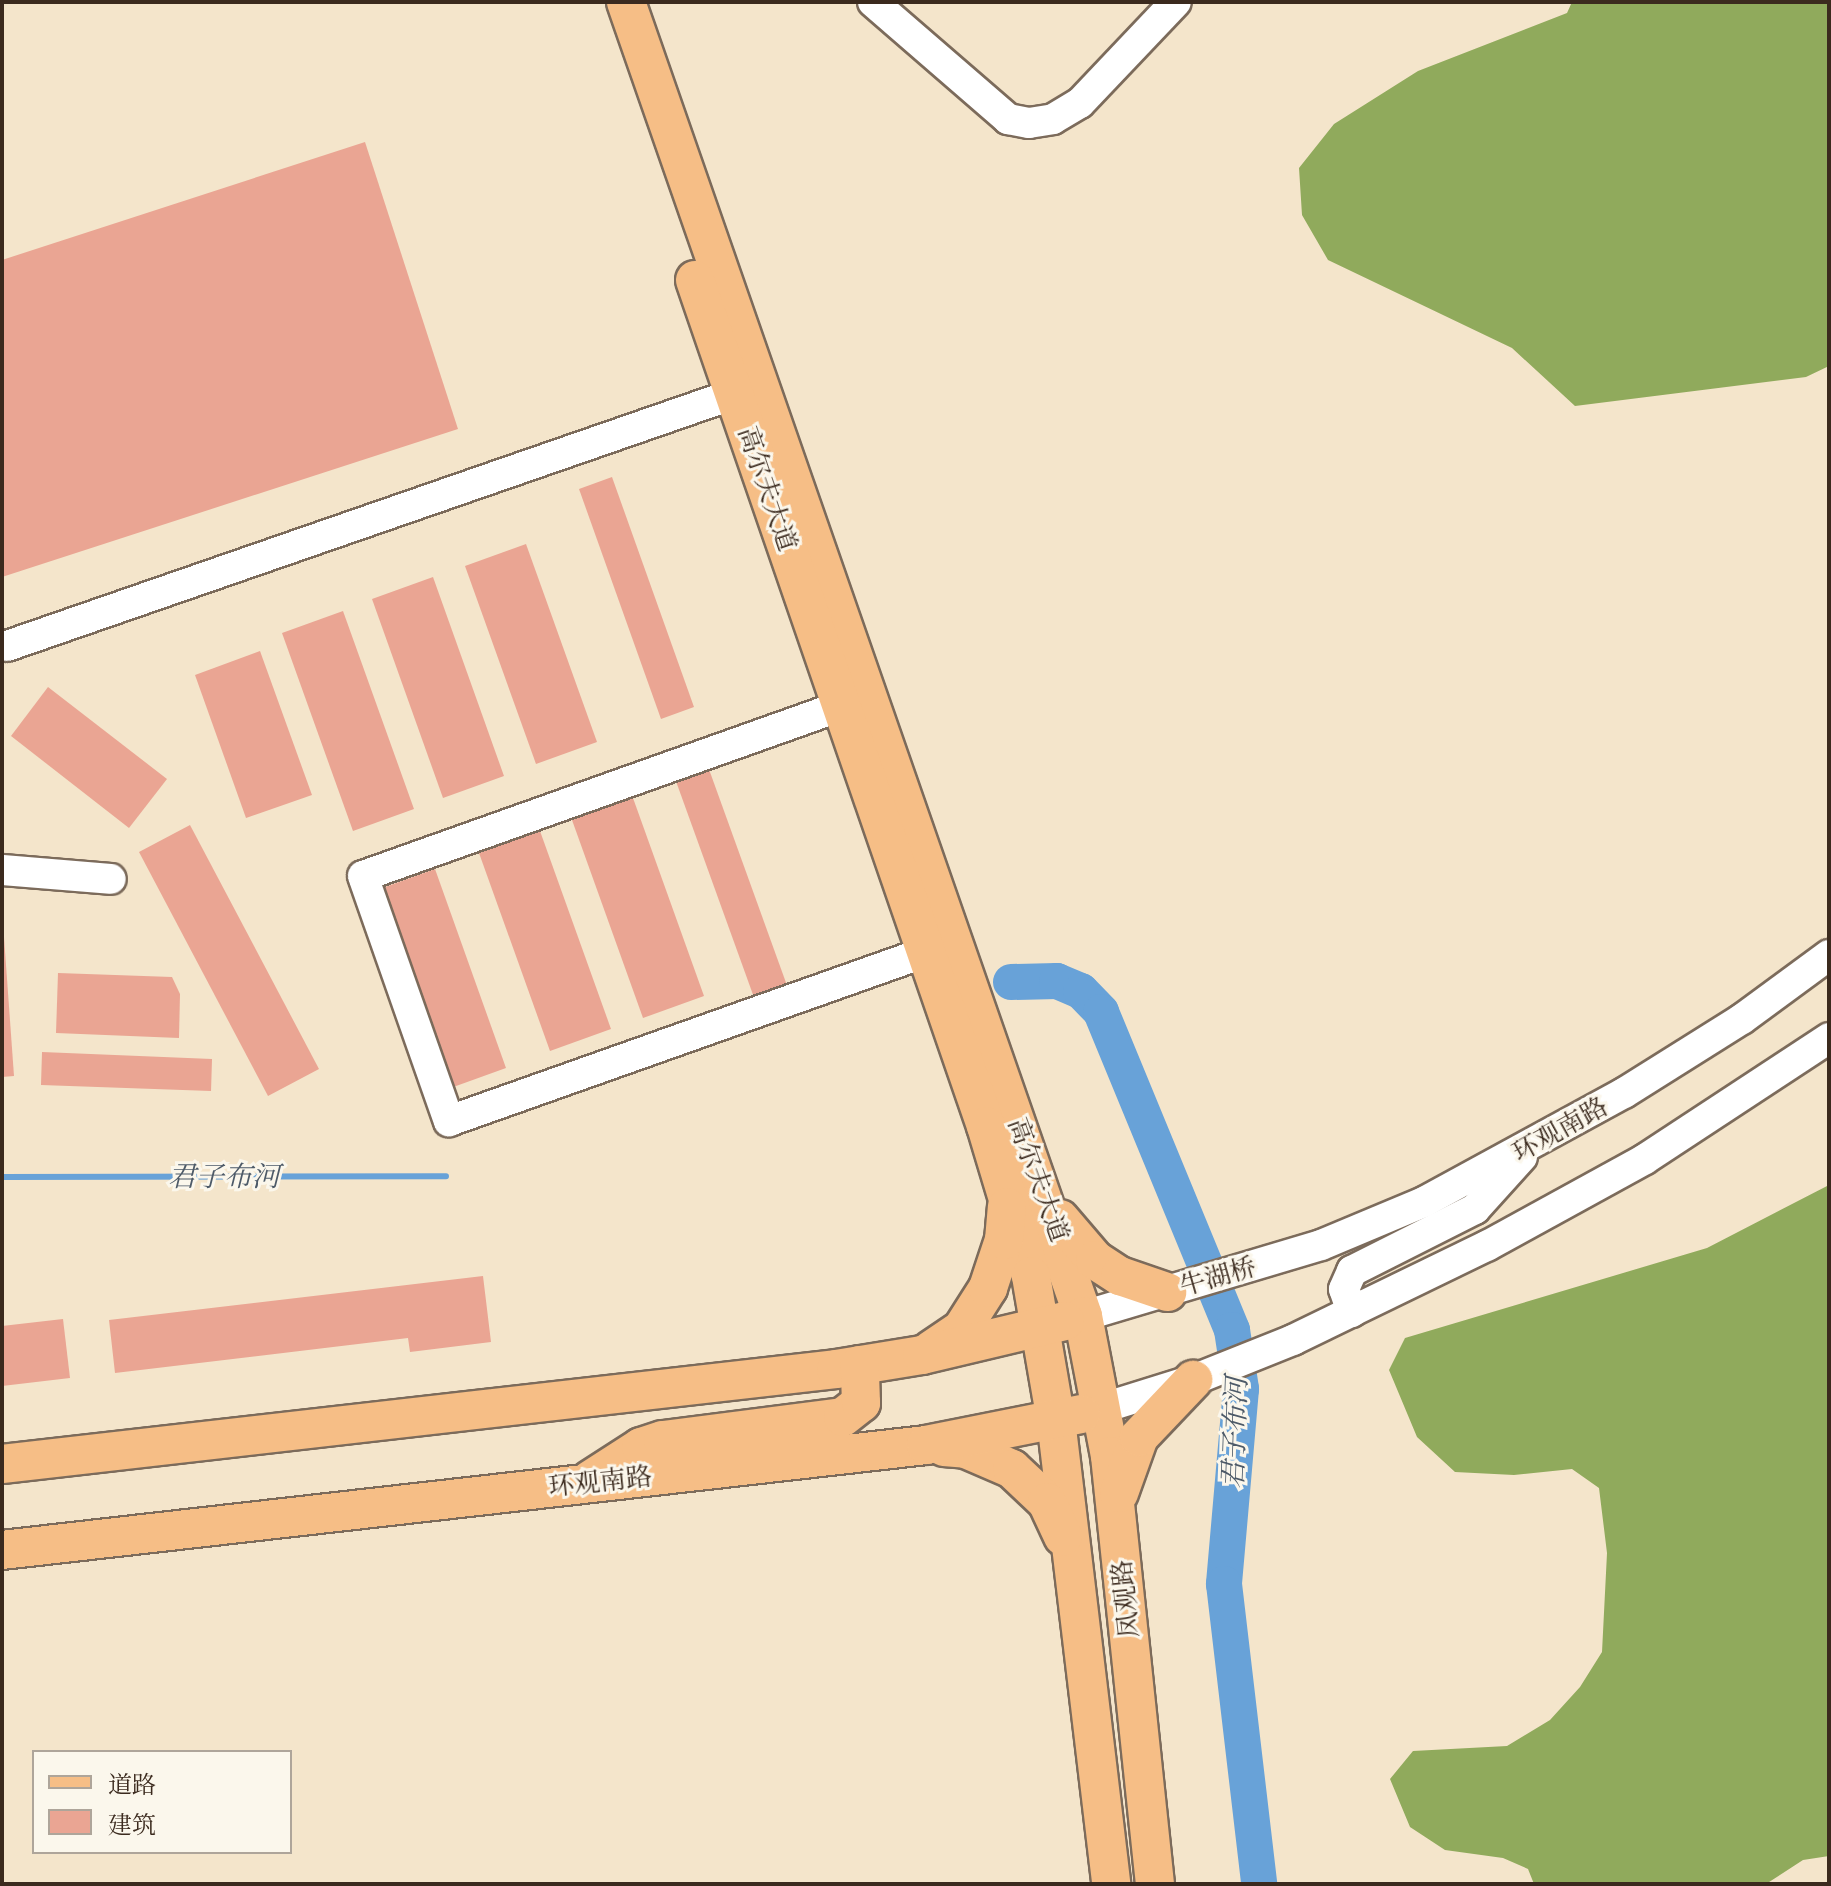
<!DOCTYPE html>
<html>
<head>
<meta charset="utf-8">
<style>
	body { margin:0 }
	#map { position:relative; width:1831px; height:1886px; overflow:hidden; background:#f4e5cb; font-family:"Libre Caslon Text","Noto Serif SC",serif }
	div>[style] { position:absolute }
	.forest>* { inset:0; background:#90aa5c }
	.stream>* { height:6px; margin:-3px; padding:0 3px; transform-origin:3px; border-radius:3px; background:#68a2d8 }
	.river>* { height:36px; margin:-18px; padding:0 18px; transform-origin:18px; border-radius:18px; background:#68a2d8 }
	.building>* { inset:0; background:#eaa593 }
	.roads { filter:drop-shadow(2px 0 #7c6b5b) drop-shadow(-2px 0 #7c6b5b) drop-shadow(0 2px #7c6b5b) drop-shadow(0 -2px #7c6b5b) }
	.minor>* { height:30px; margin:-15px; padding:0 15px; transform-origin:15px; border-radius:15px; background:#fff }
	.major>* { height:38px; margin:-19px; padding:0 19px; transform-origin:19px; border-radius:19px; background:#f6be86 }
	span { translate:-50% -50%; white-space:nowrap; text-align:center; line-height:1.15; -webkit-text-stroke:6px #fbf7ec; paint-order:stroke }
	.street-label { font-size:26px; color:#3b2a1e }
	.water-label { font-size:28px; color:#4d5a68; font-style:italic }
	.frame { position:absolute; inset:0; border:4px solid #3b2a1e; pointer-events:none }
	.legend { position:absolute; left:32px; top:1750px; width:260px; height:104px; box-sizing:border-box; background:#fbf7ec; border:2px solid #aea59a; margin:0; padding:10px 14px; list-style:none; font-size:24px; color:#3b2a1e }
	.legend li { display:flex; align-items:center; gap:16px; height:40px }
	.legend b { width:40px; border:2px solid #aea59a }
</style>
</head>
<body>
<div id="map">
	<div class="forest">
		<div style="clip-path:polygon(1572px 2px,1829px 2px,1829px 366px,1806px 377px,1575px 406px,1512px 348px,1328px 260px,1302px 215px,1299px 168px,1334px 124px,1418px 71px,1567px 13px)"></div>
		<div style="clip-path:polygon(1829px 1185px,1829px 1856px,1803px 1860px,1766px 1884px,1534px 1884px,1528px 1869px,1503px 1858px,1445px 1850px,1410px 1827px,1390px 1779px,1413px 1751px,1507px 1746px,1550px 1720px,1580px 1687px,1602px 1652px,1607px 1553px,1599px 1488px,1572px 1469px,1514px 1475px,1455px 1472px,1417px 1437px,1389px 1370px,1405px 1338px,1707px 1248px)"></div>
	</div>
	<div class="stream">
		<div style="left:2px;top:1177px;width:444px;rotate:-0.1deg"></div>
	</div>
	<div class="river">
		<div style="left:1011px;top:982px;width:46px;rotate:-1.2deg"></div>
		<div style="left:1057px;top:981px;width:26px;rotate:23deg"></div>
		<div style="left:1081px;top:991px;width:29px;rotate:46deg"></div>
		<div style="left:1101px;top:1012px;width:344px;rotate:67.6deg"></div>
		<div style="left:1232px;top:1330px;width:60px;rotate:81.3deg"></div>
		<div style="left:1241px;top:1389px;width:196px;rotate:95deg"></div>
		<div style="left:1224px;top:1584px;width:302px;rotate:83.3deg"></div>
	</div>
	<div class="building">
		<div style="clip-path:polygon(365px 142px,458px 429px,2px 577px,2px 260px)"></div>
		<div style="clip-path:polygon(612px 477px,694px 707px,661px 719px,579px 489px)"></div>
		<div style="clip-path:polygon(526px 544px,597px 742px,536px 764px,465px 566px)"></div>
		<div style="clip-path:polygon(433px 577px,504px 776px,443px 798px,372px 599px)"></div>
		<div style="clip-path:polygon(343px 611px,414px 809px,353px 831px,282px 633px)"></div>
		<div style="clip-path:polygon(260px 651px,312px 795px,246px 818px,195px 675px)"></div>
		<div style="clip-path:polygon(48px 687px,167px 779px,129px 828px,11px 736px)"></div>
		<div style="clip-path:polygon(706px 761px,789px 991px,756px 1003px,673px 773px)"></div>
		<div style="clip-path:polygon(633px 798px,704px 996px,643px 1018px,572px 820px)"></div>
		<div style="clip-path:polygon(190px 825px,319px 1069px,268px 1096px,139px 852px)"></div>
		<div style="clip-path:polygon(540px 831px,611px 1029px,550px 1051px,479px 853px)"></div>
		<div style="clip-path:polygon(435px 869px,506px 1068px,445px 1090px,374px 891px)"></div>
		<div style="clip-path:polygon(4px 937px,14px 1076px,2px 1077px,2px 938px)"></div>
		<div style="clip-path:polygon(58px 973px,172px 977px,180px 994px,179px 1038px,56px 1033px)"></div>
		<div style="clip-path:polygon(42px 1052px,212px 1059px,211px 1091px,41px 1085px)"></div>
		<div style="clip-path:polygon(483px 1276px,491px 1342px,410px 1352px,408px 1338px,115px 1373px,109px 1320px)"></div>
		<div style="clip-path:polygon(63px 1319px,70px 1378px,2px 1386px,2px 1326px)"></div>
	</div>
	<div class="roads">
		<div class="minor">
			<div style="left:873px;top:2px;width:179px;rotate:40.9deg"></div>
			<div style="left:1008px;top:119px;width:21px;rotate:11deg"></div>
			<div style="left:1029px;top:123px;width:24px;rotate:-9deg"></div>
			<div style="left:1053px;top:119px;width:31px;rotate:-31deg"></div>
			<div style="left:1080px;top:103px;width:139px;rotate:-46.5deg"></div>
			<div style="left:7px;top:646px;width:769px;rotate:-19.12deg"></div>
			<div style="left:841px;top:706px;width:507px;rotate:160.42deg"></div>
			<div style="left:363px;top:876px;width:260px;rotate:70.7deg"></div>
			<div style="left:449px;top:1121px;width:506px;rotate:-19.51deg"></div>
			<div style="left:2px;top:870px;width:109px;rotate:4.7deg"></div>
			<div style="left:1352px;top:1312px;width:24px;rotate:-109deg"></div>
			<div style="left:1344px;top:1289px;width:20px;rotate:-66deg"></div>
			<div style="left:1352px;top:1271px;width:138px;rotate:-26.8deg"></div>
			<div style="left:1475px;top:1209px;width:70px;rotate:-47.9deg"></div>
			<div style="left:1083px;top:1316px;width:248px;rotate:-16.6deg"></div>
			<div style="left:1321px;top:1245px;width:112px;rotate:-22.7deg"></div>
			<div style="left:1424px;top:1202px;width:228px;rotate:-28.6deg"></div>
			<div style="left:1624px;top:1093px;width:139px;rotate:-32.1deg"></div>
			<div style="left:1742px;top:1019px;width:108px;rotate:-36.3deg"></div>
			<div style="left:1103px;top:1408px;width:94px;rotate:-17.3deg"></div>
			<div style="left:1193px;top:1380px;width:108px;rotate:-21.8deg"></div>
			<div style="left:1293px;top:1340px;width:216px;rotate:-25.9deg"></div>
			<div style="left:1487px;top:1246px;width:180px;rotate:-28.8deg"></div>
			<div style="left:1645px;top:1159px;width:220px;rotate:-33.3deg"></div>
		</div>
		<div class="major">
			<div style="left:626px;top:2px;width:1391px;rotate:70.82deg"></div>
			<div style="left:1083px;top:1316px;width:143px;rotate:79.1deg"></div>
			<div style="left:1110px;top:1456px;width:430px;rotate:84deg"></div>
			<div style="left:695px;top:280px;width:895px;rotate:71.02deg"></div>
			<div style="left:986px;top:1126px;width:157px;rotate:73.3deg"></div>
			<div style="left:1031px;top:1276px;width:146px;rotate:80.2deg"></div>
			<div style="left:1056px;top:1420px;width:467px;rotate:83.2deg"></div>
			<div style="left:1060px;top:1219px;width:54px;rotate:49.5deg"></div>
			<div style="left:1095px;top:1260px;width:30px;rotate:33deg"></div>
			<div style="left:1120px;top:1276px;width:50px;rotate:18.8deg"></div>
			<div style="left:931px;top:1350px;width:37px;rotate:-34deg"></div>
			<div style="left:962px;top:1329px;width:49px;rotate:-57.6deg"></div>
			<div style="left:988px;top:1288px;width:51px;rotate:-71.6deg"></div>
			<div style="left:1004px;top:1240px;width:33px;rotate:-85deg"></div>
			<div style="left:944px;top:1447px;width:22px;rotate:5deg"></div>
			<div style="left:966px;top:1449px;width:50px;rotate:23.5deg"></div>
			<div style="left:1012px;top:1469px;width:48px;rotate:43.3deg"></div>
			<div style="left:1047px;top:1502px;width:38px;rotate:65deg"></div>
			<div style="left:2px;top:1464px;width:839px;rotate:-6.5deg"></div>
			<div style="left:836px;top:1369px;width:87px;rotate:-9.2deg"></div>
			<div style="left:922px;top:1355px;width:147px;rotate:-13.4deg"></div>
			<div style="left:590px;top:1480px;width:61px;rotate:-32.9deg"></div>
			<div style="left:641px;top:1447px;width:23px;rotate:-18deg"></div>
			<div style="left:663px;top:1440px;width:181px;rotate:-7.3deg"></div>
			<div style="left:843px;top:1417px;width:23px;rotate:-38deg"></div>
			<div style="left:861px;top:1403px;width:38px;rotate:-92deg"></div>
			<div style="left:1119px;top:1493px;width:59px;rotate:-70.3deg"></div>
			<div style="left:1139px;top:1437px;width:79px;rotate:-46.5deg"></div>
			<div style="left:2px;top:1550px;width:930px;rotate:-6.48deg"></div>
			<div style="left:926px;top:1445px;width:158px;rotate:-11.3deg"></div>
		</div>
	</div>
	<div class="street-label">
		<span style="left:767px;top:489px;rotate:71deg">高尔夫大道</span>
		<span style="left:1560px;top:1130px;rotate:-29deg">环观南路</span>
		<span style="left:1038px;top:1180px;rotate:70deg">高尔夫大道</span>
		<span style="left:1218px;top:1277px;rotate:-16deg">牛湖桥</span>
		<span style="left:600px;top:1482px;rotate:-6deg">环观南路</span>
		<span style="left:1126px;top:1599px;rotate:-96deg">凤观路</span>
	</div>
	<div class="water-label">
		<span style="left:224px;top:1176px">君子布河</span>
		<span style="left:1234px;top:1433px;rotate:-88deg">君子布河</span>
	</div>
	<div class="frame"></div>
	<ul class="legend">
	<li><b style="height:10px;background:#f6be86"></b>道路</li>
	<li><b style="height:22px;background:#eaa593"></b>建筑</li>
	</ul>
</div>
</body>
</html>
